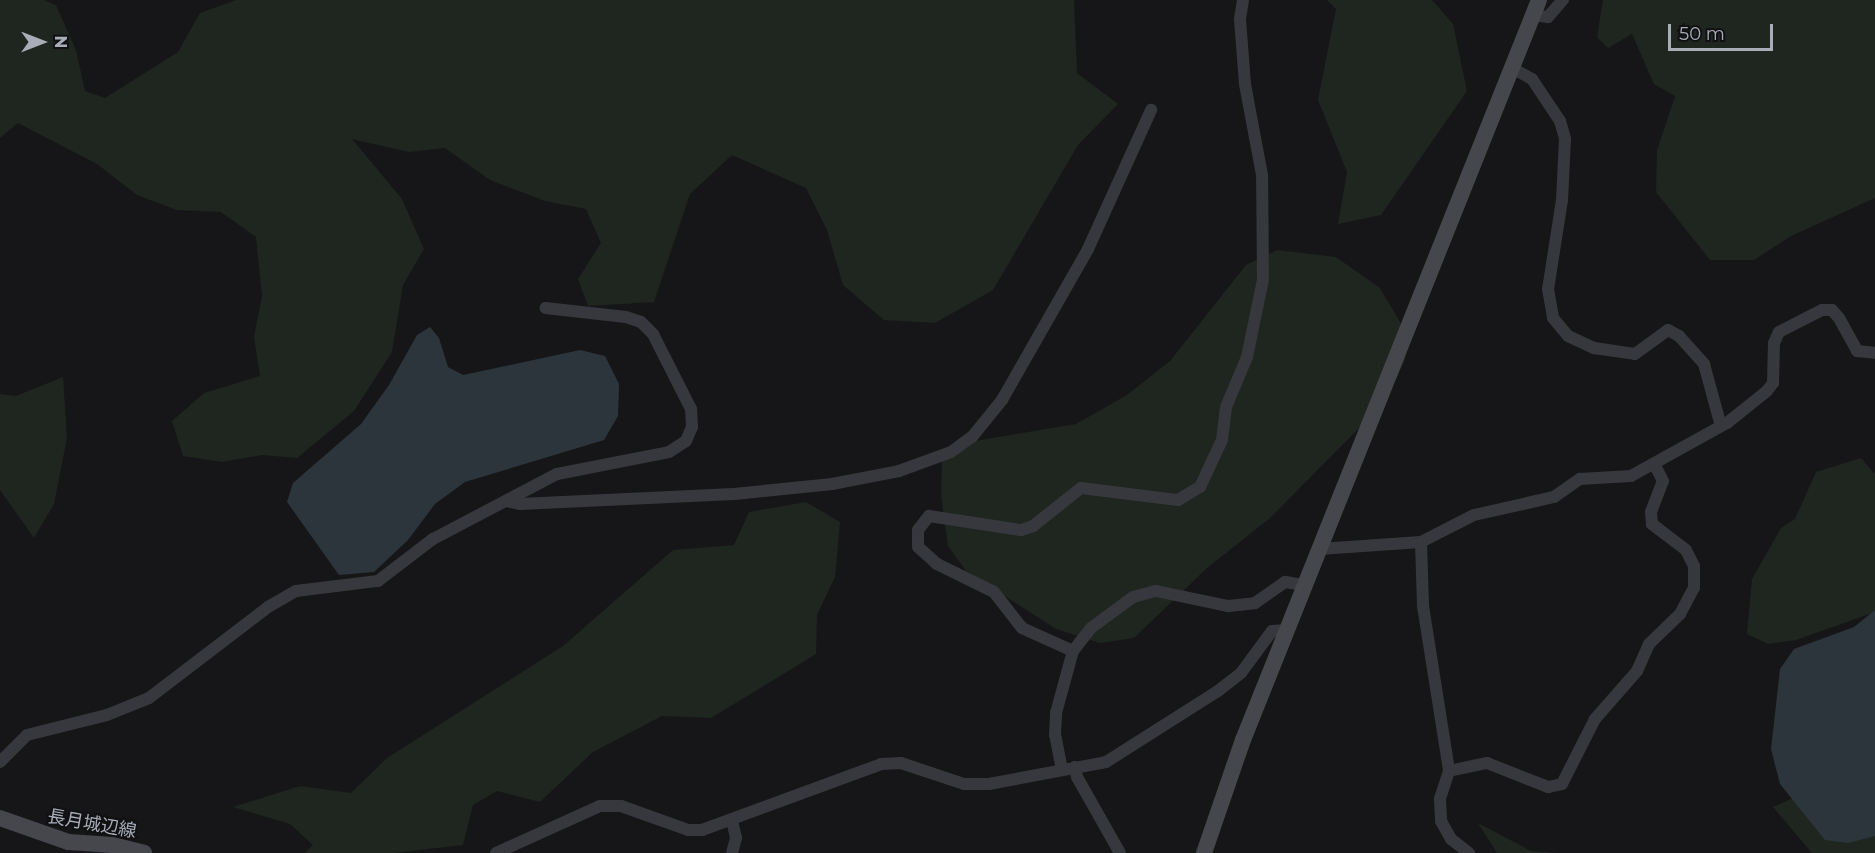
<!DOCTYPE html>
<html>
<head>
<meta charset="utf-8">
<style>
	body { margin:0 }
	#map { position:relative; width:1875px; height:853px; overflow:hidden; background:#161618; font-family:Montserrat,"Noto Sans JP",sans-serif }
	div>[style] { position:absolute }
	.green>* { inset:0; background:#1e261f }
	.water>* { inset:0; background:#2c353c }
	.street>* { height:12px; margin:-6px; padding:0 6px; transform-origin:6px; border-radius:6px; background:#37383d }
	.secondary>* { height:16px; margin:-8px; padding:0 8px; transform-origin:8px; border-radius:8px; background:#45474d }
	span { translate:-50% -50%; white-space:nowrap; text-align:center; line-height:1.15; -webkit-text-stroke:4.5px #111113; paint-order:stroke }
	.street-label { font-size:18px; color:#a8adb8 }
	.north { position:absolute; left:12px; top:12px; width:60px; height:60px; -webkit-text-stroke:4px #111113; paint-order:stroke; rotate:90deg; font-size:16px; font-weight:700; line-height:24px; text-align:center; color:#a8adb8 }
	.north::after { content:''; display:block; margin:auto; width:21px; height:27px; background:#a8adb8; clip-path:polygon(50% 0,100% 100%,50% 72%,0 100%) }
	.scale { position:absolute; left:1668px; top:24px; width:105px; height:27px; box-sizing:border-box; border:3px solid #a8adb8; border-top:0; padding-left:8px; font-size:18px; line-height:21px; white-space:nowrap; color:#a8adb8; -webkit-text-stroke:4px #111113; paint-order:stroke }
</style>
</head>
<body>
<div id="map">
	<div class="green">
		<div style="clip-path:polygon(0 0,44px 0,56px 5px,76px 50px,85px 91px,105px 98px,178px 52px,200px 13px,236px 0,1074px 0,1077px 73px,1118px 104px,1078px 145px,993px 290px,935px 323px,884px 320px,843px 285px,827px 230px,806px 188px,732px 155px,690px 194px,654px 302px,588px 306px,578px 279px,601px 243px,586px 209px,545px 201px,490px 180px,445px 148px,409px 152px,352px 139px,402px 199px,424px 249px,403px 285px,392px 352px,354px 411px,297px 458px,262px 455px,222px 462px,183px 456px,172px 421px,204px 393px,260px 376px,254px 337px,262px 296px,256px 237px,221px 212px,177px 210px,137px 195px,97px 164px,18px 123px,0 138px)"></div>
		<div style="clip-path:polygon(1327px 0,1432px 0,1453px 24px,1467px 91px,1381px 215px,1338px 224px,1347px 172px,1318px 100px,1336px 9px)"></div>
		<div style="clip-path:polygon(1603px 0,1875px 0,1875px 198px,1791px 236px,1754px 260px,1710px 260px,1656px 192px,1657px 150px,1675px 96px,1654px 84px,1632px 34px,1608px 48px,1597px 37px)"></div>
		<div style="clip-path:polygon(1277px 250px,1336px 257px,1380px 288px,1403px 327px,1405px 360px,1385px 402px,1270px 518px,1207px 568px,1134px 638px,1100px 643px,1056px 629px,966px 571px,948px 546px,941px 496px,942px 456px,963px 443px,1076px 424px,1127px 395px,1170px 361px,1246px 265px)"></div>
		<div style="clip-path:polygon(63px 377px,67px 438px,54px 504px,34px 538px,0 490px,0 394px,16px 396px)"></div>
		<div style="clip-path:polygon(1861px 458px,1875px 474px,1875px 612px,1796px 640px,1768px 644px,1747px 634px,1752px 579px,1781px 528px,1795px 519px,1816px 472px)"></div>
		<div style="clip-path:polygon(806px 502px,840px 522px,835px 577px,817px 615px,816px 654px,711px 718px,662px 716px,593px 752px,540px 802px,497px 791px,473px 805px,463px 845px,393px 853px,305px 853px,313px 845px,290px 824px,233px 807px,300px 786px,351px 793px,387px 758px,563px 646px,673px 550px,734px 545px,749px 512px)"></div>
		<div style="clip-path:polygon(1814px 789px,1875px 826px,1875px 853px,1812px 853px,1773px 807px)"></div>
		<div style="clip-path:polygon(1478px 823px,1531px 851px,1556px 853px,1497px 853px)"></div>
	</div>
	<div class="water">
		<div style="clip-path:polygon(430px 327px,439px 338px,448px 367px,463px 375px,580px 350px,605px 356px,619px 384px,618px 416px,604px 440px,465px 482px,435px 504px,408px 540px,374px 572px,339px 575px,287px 502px,293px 483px,361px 424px,389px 385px,417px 335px)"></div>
		<div style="clip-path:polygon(1875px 610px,1875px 836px,1848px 843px,1825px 840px,1780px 784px,1771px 749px,1780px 669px,1794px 649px,1854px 627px)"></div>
	</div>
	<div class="street">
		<div style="left:1533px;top:15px;width:15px;rotate:8deg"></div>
		<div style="left:1548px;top:17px;width:23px;rotate:-49deg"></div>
		<div style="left:1512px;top:68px;width:23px;rotate:29deg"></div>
		<div style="left:1532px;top:79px;width:50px;rotate:56.3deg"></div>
		<div style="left:1560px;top:121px;width:19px;rotate:74deg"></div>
		<div style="left:1565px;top:139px;width:61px;rotate:92.8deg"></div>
		<div style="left:1562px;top:200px;width:90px;rotate:98.9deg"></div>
		<div style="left:1548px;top:289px;width:29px;rotate:80deg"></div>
		<div style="left:1553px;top:318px;width:23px;rotate:50deg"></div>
		<div style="left:1568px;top:336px;width:29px;rotate:25deg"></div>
		<div style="left:1594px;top:348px;width:41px;rotate:8.3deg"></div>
		<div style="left:1635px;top:354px;width:41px;rotate:-36deg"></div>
		<div style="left:1668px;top:330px;width:13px;rotate:29deg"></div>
		<div style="left:1679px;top:336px;width:38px;rotate:48deg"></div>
		<div style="left:1704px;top:364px;width:64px;rotate:74.7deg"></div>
		<div style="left:506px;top:501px;width:14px;rotate:12deg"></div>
		<div style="left:520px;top:504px;width:214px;rotate:-2.7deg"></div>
		<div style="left:734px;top:494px;width:99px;rotate:-5.8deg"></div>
		<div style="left:832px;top:484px;width:68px;rotate:-11deg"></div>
		<div style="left:899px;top:471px;width:55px;rotate:-20.1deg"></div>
		<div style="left:951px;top:452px;width:26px;rotate:-36deg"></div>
		<div style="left:972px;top:437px;width:48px;rotate:-51deg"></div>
		<div style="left:1002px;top:400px;width:174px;rotate:-60.3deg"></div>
		<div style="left:1088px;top:249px;width:153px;rotate:-65.6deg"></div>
		<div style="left:1421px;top:542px;width:64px;rotate:88.2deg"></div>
		<div style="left:1423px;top:606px;width:167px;rotate:81deg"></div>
		<div style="left:1449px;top:771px;width:29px;rotate:108deg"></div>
		<div style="left:1440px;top:799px;width:22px;rotate:87deg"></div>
		<div style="left:1441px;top:821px;width:21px;rotate:61deg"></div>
		<div style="left:1451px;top:839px;width:23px;rotate:38deg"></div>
		<div style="left:1320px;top:549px;width:101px;rotate:-4deg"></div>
		<div style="left:1421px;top:542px;width:59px;rotate:-27deg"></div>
		<div style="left:1474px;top:515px;width:82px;rotate:-12.7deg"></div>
		<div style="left:1554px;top:497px;width:32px;rotate:-35deg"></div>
		<div style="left:1580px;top:479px;width:51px;rotate:-3.4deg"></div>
		<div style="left:1631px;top:476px;width:110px;rotate:-28.9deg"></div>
		<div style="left:1727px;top:423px;width:51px;rotate:-38.7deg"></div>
		<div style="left:1767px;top:391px;width:10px;rotate:-53deg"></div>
		<div style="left:1773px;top:383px;width:40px;rotate:-88.6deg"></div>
		<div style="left:1774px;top:343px;width:12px;rotate:-66deg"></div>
		<div style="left:1779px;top:332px;width:48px;rotate:-27.1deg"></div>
		<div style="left:1822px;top:310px;width:10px"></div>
		<div style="left:1832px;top:310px;width:11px;rotate:49deg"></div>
		<div style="left:1839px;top:318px;width:38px;rotate:61deg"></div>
		<div style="left:1857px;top:351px;width:18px;rotate:6deg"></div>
		<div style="left:1073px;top:651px;width:56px;rotate:-155.7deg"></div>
		<div style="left:1022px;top:628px;width:46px;rotate:-127.9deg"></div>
		<div style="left:994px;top:592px;width:64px;rotate:-153.8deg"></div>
		<div style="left:937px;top:564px;width:25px;rotate:-138deg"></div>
		<div style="left:918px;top:547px;width:17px;rotate:-90deg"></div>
		<div style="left:918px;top:530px;width:18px;rotate:-52deg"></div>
		<div style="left:929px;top:516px;width:93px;rotate:8.7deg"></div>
		<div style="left:1021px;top:530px;width:13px;rotate:-18deg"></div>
		<div style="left:1033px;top:526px;width:61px;rotate:-38.4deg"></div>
		<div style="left:1081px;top:488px;width:98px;rotate:7.1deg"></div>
		<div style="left:1178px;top:500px;width:26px;rotate:-31deg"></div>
		<div style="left:1200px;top:487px;width:52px;rotate:-64.9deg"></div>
		<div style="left:1222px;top:440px;width:33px;rotate:-83deg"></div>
		<div style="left:1226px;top:407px;width:54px;rotate:-67.2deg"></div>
		<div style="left:1247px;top:357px;width:79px;rotate:-78.3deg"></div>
		<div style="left:1263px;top:280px;width:105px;rotate:-90.5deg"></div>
		<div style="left:1262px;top:175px;width:93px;rotate:-100.6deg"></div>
		<div style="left:1245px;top:84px;width:65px;rotate:-94.4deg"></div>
		<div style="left:1240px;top:19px;width:19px;rotate:-81deg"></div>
		<div style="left:0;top:762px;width:38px;rotate:-45deg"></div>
		<div style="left:27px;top:735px;width:82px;rotate:-14deg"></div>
		<div style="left:107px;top:715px;width:45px;rotate:-22deg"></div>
		<div style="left:149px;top:698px;width:150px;rotate:-37.4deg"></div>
		<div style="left:268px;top:607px;width:32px;rotate:-30deg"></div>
		<div style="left:296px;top:591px;width:83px;rotate:-7deg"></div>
		<div style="left:378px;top:581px;width:69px;rotate:-37.4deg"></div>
		<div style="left:433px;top:539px;width:140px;rotate:-27.7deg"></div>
		<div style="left:557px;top:474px;width:114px;rotate:-11.1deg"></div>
		<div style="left:669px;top:452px;width:20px;rotate:-33deg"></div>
		<div style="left:686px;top:441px;width:15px;rotate:-67deg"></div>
		<div style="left:692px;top:427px;width:18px;rotate:-93deg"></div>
		<div style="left:691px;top:409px;width:84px;rotate:-116.9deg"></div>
		<div style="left:653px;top:334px;width:17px;rotate:-135deg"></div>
		<div style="left:641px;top:322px;width:16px;rotate:-162deg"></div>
		<div style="left:626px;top:317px;width:81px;rotate:-173.6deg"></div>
		<div style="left:1075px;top:767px;width:10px;rotate:79deg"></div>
		<div style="left:1077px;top:777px;width:87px;rotate:60.5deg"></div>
		<div style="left:1062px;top:770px;width:36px;rotate:-101deg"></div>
		<div style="left:1055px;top:735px;width:22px;rotate:-87deg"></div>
		<div style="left:1056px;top:713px;width:64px;rotate:-74.7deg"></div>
		<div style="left:1073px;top:651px;width:29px;rotate:-52deg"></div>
		<div style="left:1091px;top:628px;width:52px;rotate:-36.4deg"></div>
		<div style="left:1133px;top:597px;width:24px;rotate:-15deg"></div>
		<div style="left:1156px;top:591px;width:74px;rotate:11.8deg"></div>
		<div style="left:1228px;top:606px;width:27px;rotate:-6deg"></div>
		<div style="left:1255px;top:603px;width:37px;rotate:-35deg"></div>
		<div style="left:1285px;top:582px;width:20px;rotate:9deg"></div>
		<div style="left:1449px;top:771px;width:39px;rotate:-12deg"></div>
		<div style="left:1487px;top:763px;width:66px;rotate:21.5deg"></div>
		<div style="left:1548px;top:787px;width:14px;rotate:-12deg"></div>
		<div style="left:1562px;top:784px;width:73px;rotate:-63.1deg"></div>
		<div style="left:1595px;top:719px;width:64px;rotate:-48.8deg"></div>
		<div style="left:1637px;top:671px;width:30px;rotate:-66deg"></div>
		<div style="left:1649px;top:644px;width:43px;rotate:-44.1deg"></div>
		<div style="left:1680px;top:614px;width:30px;rotate:-62deg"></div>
		<div style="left:1694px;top:588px;width:22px;rotate:-90deg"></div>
		<div style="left:1694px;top:566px;width:18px;rotate:-117deg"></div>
		<div style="left:1686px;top:550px;width:43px;rotate:-142.6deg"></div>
		<div style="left:1652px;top:524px;width:12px;rotate:-95deg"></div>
		<div style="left:1651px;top:512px;width:33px;rotate:-69deg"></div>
		<div style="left:1663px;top:481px;width:18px;rotate:-117deg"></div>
		<div style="left:496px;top:853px;width:114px;rotate:-24.3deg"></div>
		<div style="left:600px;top:806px;width:21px"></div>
		<div style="left:621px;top:806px;width:71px;rotate:19.7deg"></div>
		<div style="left:688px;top:830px;width:14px"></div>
		<div style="left:702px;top:830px;width:191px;rotate:-20.2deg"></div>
		<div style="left:881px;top:764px;width:20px;rotate:-3deg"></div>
		<div style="left:901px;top:763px;width:66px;rotate:18.4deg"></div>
		<div style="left:964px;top:784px;width:25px"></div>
		<div style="left:989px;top:784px;width:119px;rotate:-10.6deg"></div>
		<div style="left:1106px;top:762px;width:133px;rotate:-32.4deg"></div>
		<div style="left:1218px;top:691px;width:29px;rotate:-38deg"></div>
		<div style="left:1241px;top:673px;width:52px;rotate:-53.6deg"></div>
		<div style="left:1272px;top:631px;width:16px;rotate:-4deg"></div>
		<div style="left:732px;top:853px;width:16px;rotate:-75deg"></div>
		<div style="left:736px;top:838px;width:17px;rotate:-103deg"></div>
	</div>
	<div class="secondary">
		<div style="left:0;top:818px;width:72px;rotate:19.4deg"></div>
		<div style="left:68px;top:842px;width:45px;rotate:3.8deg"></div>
		<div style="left:113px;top:845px;width:32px;rotate:14deg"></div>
		<div style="left:1204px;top:853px;width:120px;rotate:-71deg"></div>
		<div style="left:1243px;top:740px;width:797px;rotate:-68.2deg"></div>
	</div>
	<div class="street-label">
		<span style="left:92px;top:824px;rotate:10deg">長月城辺線</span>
	</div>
	<div class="north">N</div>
	<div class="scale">50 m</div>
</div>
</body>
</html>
